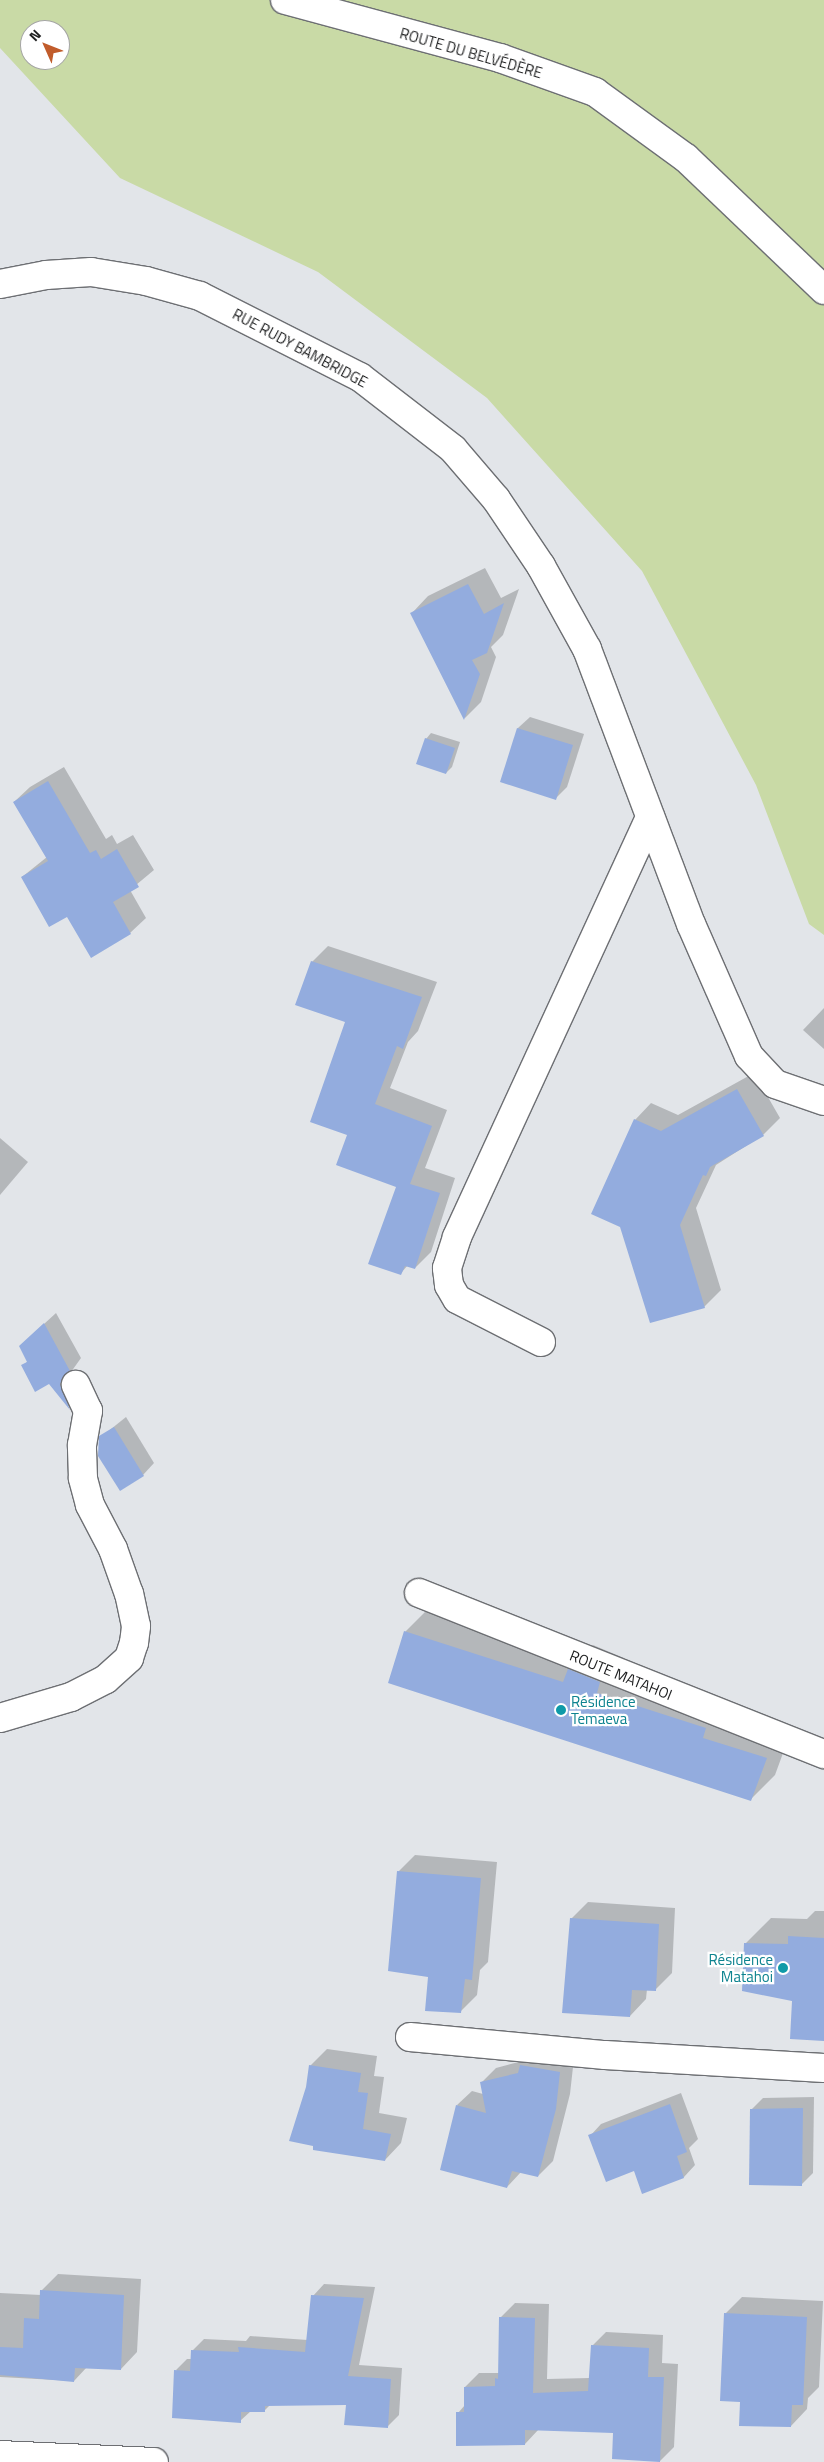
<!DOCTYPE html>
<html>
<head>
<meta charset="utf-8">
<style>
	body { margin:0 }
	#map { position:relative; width:824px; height:2462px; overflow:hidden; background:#e2e5e9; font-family:"Titillium Web",sans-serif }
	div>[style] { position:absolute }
	.green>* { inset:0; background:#c9daa6 }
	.shadow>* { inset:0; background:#0003 }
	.building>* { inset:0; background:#93acde }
	.roads { filter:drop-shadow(1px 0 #6d6f73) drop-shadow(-1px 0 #6d6f73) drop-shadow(0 1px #6d6f73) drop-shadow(0 -1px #6d6f73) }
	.street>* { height:28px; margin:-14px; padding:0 14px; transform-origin:14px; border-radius:14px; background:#fff }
	.secondary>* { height:28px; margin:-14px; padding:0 14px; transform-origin:14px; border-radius:14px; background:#fff }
	.dots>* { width:14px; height:14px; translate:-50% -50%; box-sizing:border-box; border:2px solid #fff; border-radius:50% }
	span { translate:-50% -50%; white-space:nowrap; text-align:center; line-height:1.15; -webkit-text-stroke:4.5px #fff; paint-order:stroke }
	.street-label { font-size:15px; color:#1d1e1f }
	.culture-label { font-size:15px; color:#0d838f }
	.left { translate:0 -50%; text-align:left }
	.right { translate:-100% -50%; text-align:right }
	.north { position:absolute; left:20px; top:20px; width:50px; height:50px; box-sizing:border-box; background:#fff; border:1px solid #a5a5a5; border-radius:50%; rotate:314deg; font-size:14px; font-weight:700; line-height:20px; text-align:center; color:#1d1e1f }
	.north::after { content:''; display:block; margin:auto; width:18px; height:22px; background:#c15c2b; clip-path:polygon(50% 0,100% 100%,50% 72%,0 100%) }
</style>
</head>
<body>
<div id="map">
	<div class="green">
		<div style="clip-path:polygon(evenodd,0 0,824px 0,824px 935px,809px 924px,756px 785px,642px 571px,487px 398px,318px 272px,120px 178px,0 48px,0 0,30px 30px,60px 30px,60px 60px,30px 60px,30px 30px)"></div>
	</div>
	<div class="shadow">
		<div style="clip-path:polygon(485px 568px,501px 598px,519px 589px,503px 635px,491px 647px,496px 657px,481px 702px,465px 718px,412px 613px,428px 596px)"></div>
		<div style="clip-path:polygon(530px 717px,584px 734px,567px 787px,556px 798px,501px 781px,518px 728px)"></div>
		<div style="clip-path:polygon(431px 733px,460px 742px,452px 767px,446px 773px,426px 739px)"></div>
		<div style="clip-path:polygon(64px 767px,106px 839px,112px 835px,117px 844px,133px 835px,154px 870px,130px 890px,146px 918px,130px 933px,68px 915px,22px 877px,47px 857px,14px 802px,30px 787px)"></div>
		<div style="clip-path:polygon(328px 946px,437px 982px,418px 1031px,408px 1042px,390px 1088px,447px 1110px,425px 1168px,455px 1178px,431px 1252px,415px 1268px,408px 1265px,401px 1273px,398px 1187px,349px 1134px,347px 1022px,312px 962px)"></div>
		<div style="clip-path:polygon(824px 1008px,824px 1049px,803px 1030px)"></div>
		<div style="clip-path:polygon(754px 1073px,780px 1118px,763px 1135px,716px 1165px,696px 1208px,721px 1290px,704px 1307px,635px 1120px,651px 1103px,678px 1115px)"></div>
		<div style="clip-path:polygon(0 1138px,28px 1162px,0 1195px)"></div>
		<div style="clip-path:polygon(56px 1313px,81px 1358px,71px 1372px,81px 1397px,70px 1408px,49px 1382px,23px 1366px,28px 1361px,32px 1335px)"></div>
		<div style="clip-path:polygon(126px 1417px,154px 1463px,143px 1475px,101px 1437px)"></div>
		<div style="clip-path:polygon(430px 1607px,582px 1656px,593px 1645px,624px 1658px,621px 1668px,790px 1734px,775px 1775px,751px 1799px,405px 1632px)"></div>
		<div style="clip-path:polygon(415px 1855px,497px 1862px,488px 1962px,480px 1970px,477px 1995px,460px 2012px,430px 1976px,398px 1872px)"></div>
		<div style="clip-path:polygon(588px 1902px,675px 1908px,672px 1973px,655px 1990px,647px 1989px,646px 1999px,630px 2016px,571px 1919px)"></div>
		<div style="clip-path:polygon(815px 1911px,824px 1911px,824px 2040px,745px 1944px,771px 1918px,807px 1919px)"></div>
		<div style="clip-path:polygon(327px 2049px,377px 2056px,374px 2076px,384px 2077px,379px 2113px,407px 2118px,401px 2143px,385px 2160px,307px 2087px,310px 2066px)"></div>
		<div style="clip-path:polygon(574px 2058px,570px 2094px,553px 2161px,538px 2176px,521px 2172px,507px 2187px,457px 2105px,472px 2091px,483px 2094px,481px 2083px,496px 2068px,526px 2060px)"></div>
		<div style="clip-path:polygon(681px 2093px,698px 2139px,689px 2148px,695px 2165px,684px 2177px,643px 2192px,634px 2169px,590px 2136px,601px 2124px)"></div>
		<div style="clip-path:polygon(814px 2097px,813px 2173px,802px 2184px,752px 2109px,763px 2098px)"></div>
		<div style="clip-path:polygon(58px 2274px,141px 2279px,137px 2352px,121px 2369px,87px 2367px,74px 2381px,0 2377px,0 2293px,41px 2295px,41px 2291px)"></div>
		<div style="clip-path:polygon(324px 2284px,375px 2287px,359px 2365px,402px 2368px,399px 2415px,388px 2426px,348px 2404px,270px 2405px,264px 2411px,251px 2411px,240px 2421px,176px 2370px,187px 2359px,192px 2359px,193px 2350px,204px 2339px,246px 2341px,250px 2336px,308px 2340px,313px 2296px)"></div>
		<div style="clip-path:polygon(742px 2297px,823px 2301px,819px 2387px,808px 2398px,807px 2409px,791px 2426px,741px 2401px,725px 2314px)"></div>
		<div style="clip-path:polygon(515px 2303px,549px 2304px,547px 2379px,590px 2378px,592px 2346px,606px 2332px,663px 2335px,662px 2363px,678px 2364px,674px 2447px,660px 2461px,615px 2431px,539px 2429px,525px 2444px,458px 2413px,465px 2405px,465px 2387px,479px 2373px,499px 2373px,501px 2317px)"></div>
	</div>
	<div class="building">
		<div style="clip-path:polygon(468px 584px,484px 614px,504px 603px,487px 653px,472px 660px,480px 674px,464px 720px,410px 613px)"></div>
		<div style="clip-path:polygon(517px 728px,573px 745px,556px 800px,500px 782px)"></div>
		<div style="clip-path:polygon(425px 738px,455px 748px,446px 774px,416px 764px)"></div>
		<div style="clip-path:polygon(48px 781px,90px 853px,96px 850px,101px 859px,117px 849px,139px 887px,113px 902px,131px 934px,91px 958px,67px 917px,49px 927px,21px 877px,48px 861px,13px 802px)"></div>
		<div style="clip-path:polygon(311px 961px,422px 997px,403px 1049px,397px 1046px,375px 1104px,432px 1126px,410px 1184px,440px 1193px,415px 1269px,405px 1266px,401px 1275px,368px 1264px,396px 1187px,336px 1165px,347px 1135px,310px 1122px,345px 1022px,295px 1005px)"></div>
		<div style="clip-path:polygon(737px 1089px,764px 1136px,710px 1167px,706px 1176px,703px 1175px,680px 1225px,705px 1308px,650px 1323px,620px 1227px,591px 1214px,634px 1119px,661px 1131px)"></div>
		<div style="clip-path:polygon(44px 1323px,70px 1371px,64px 1376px,60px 1384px,70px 1410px,49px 1384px,35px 1392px,21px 1365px,27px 1362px,19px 1346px)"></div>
		<div style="clip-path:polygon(114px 1427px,144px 1476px,120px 1491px,98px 1456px,99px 1436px)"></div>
		<div style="clip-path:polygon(404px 1631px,563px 1682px,568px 1669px,600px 1682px,597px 1693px,706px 1728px,703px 1738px,767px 1758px,751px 1801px,388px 1683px)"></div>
		<div style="clip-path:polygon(397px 1871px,481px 1878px,472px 1980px,465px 1979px,461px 2013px,425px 2011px,428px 1977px,388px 1971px)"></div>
		<div style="clip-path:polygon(570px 1918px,659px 1924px,656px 1991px,632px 1990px,630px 2017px,562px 2013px)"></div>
		<div style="clip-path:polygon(788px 1936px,824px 1938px,824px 2041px,790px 2039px,792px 2001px,742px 1991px,744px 1943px,788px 1944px)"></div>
		<div style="clip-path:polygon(309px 2065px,361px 2073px,358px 2092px,368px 2093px,363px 2129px,391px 2134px,385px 2161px,313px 2150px,313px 2146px,289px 2141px,306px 2087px)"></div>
		<div style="clip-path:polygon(520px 2065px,560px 2072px,556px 2109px,538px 2177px,512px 2171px,507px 2188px,440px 2170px,456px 2105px,486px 2113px,480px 2082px,518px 2073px)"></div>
		<div style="clip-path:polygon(670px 2104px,687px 2152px,677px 2156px,684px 2178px,642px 2194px,634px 2171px,606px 2182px,588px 2135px)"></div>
		<div style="clip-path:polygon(803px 2108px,802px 2186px,749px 2185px,750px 2109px)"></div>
		<div style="clip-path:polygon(40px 2290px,124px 2295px,121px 2370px,75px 2368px,74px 2382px,0 2375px,0 2347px,23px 2348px,24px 2318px,39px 2319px)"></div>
		<div style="clip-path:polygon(311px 2295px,364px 2298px,348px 2376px,391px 2379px,388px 2428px,344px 2425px,346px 2405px,265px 2406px,265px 2412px,241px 2412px,241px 2423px,172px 2418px,174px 2370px,190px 2371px,191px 2350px,239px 2352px,238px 2347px,305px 2352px)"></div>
		<div style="clip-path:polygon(724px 2313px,807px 2317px,803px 2405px,792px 2405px,791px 2427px,739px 2426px,740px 2402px,720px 2401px)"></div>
		<div style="clip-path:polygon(499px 2317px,535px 2318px,533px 2393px,588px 2391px,591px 2345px,649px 2348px,648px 2377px,664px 2377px,660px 2462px,612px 2459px,613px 2433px,525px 2430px,525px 2445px,456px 2446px,456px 2412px,464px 2412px,464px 2387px,495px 2386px,495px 2378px,498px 2379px)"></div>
	</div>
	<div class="roads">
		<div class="street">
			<div style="left:0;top:284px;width:47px;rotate:-11.1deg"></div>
			<div style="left:46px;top:275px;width:45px;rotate:-3.8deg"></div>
			<div style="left:91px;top:272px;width:56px;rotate:9.3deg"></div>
			<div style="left:146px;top:281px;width:56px;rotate:15.5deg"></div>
			<div style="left:200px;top:296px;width:179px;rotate:26.9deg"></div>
			<div style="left:360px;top:377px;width:118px;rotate:37.7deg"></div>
			<div style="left:453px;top:449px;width:66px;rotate:49.3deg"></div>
			<div style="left:496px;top:499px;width:81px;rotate:56.1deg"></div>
			<div style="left:541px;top:566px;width:95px;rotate:61deg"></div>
			<div style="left:587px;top:649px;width:294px;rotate:69.3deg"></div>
			<div style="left:691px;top:924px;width:144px;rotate:66.3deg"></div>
			<div style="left:749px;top:1056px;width:38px;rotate:47deg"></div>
			<div style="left:775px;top:1084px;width:52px;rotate:19.1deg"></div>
			<div style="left:541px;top:1342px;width:94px;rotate:-152.9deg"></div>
			<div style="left:457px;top:1299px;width:16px;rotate:-120deg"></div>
			<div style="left:449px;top:1285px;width:17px;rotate:-97deg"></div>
			<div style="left:447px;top:1268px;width:33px;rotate:-72deg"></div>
			<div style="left:457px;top:1237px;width:462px;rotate:-65.3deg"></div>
			<div style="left:419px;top:1593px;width:436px;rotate:21.7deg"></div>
			<div style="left:0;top:1718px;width:74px;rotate:-16.5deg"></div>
			<div style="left:71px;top:1697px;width:39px;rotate:-27deg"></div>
			<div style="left:106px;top:1679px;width:31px;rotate:-42deg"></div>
			<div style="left:129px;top:1658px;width:16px;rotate:-72deg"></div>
			<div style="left:134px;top:1643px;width:17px;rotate:-83deg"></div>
			<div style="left:136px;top:1626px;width:33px;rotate:-102deg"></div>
			<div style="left:129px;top:1594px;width:48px;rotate:-109.6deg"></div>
			<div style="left:113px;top:1549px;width:50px;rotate:-117.6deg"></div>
			<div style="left:90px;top:1505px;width:28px;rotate:-105deg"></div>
			<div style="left:83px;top:1478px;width:33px;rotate:-92deg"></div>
			<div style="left:82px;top:1445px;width:35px;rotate:-80deg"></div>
			<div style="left:88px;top:1411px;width:29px;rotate:-115deg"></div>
			<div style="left:410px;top:2037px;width:196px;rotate:5.3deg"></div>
			<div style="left:605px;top:2055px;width:219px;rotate:3.4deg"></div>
			<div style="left:0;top:2455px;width:154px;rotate:2.6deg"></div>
		</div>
		<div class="secondary">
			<div style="left:285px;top:0;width:223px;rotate:15.1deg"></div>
			<div style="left:500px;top:58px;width:101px;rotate:19.7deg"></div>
			<div style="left:595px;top:92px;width:112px;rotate:36deg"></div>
			<div style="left:686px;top:158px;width:191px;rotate:43.7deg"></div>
		</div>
	</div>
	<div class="dots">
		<div style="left:561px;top:1710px;background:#0f9aa8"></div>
		<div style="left:783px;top:1968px;background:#0f9aa8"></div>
	</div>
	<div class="street-label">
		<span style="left:471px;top:53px;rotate:16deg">ROUTE DU BELVÉDÈRE</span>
		<span style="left:300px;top:348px;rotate:28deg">RUE RUDY BAMBRIDGE</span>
		<span style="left:621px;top:1675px;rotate:22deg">ROUTE MATAHOI</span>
	</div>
	<div class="culture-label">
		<span class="left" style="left:571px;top:1710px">Résidence<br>Temaeva</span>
		<span class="right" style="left:773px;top:1968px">Résidence<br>Matahoi</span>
	</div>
	<div class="north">N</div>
</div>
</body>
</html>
